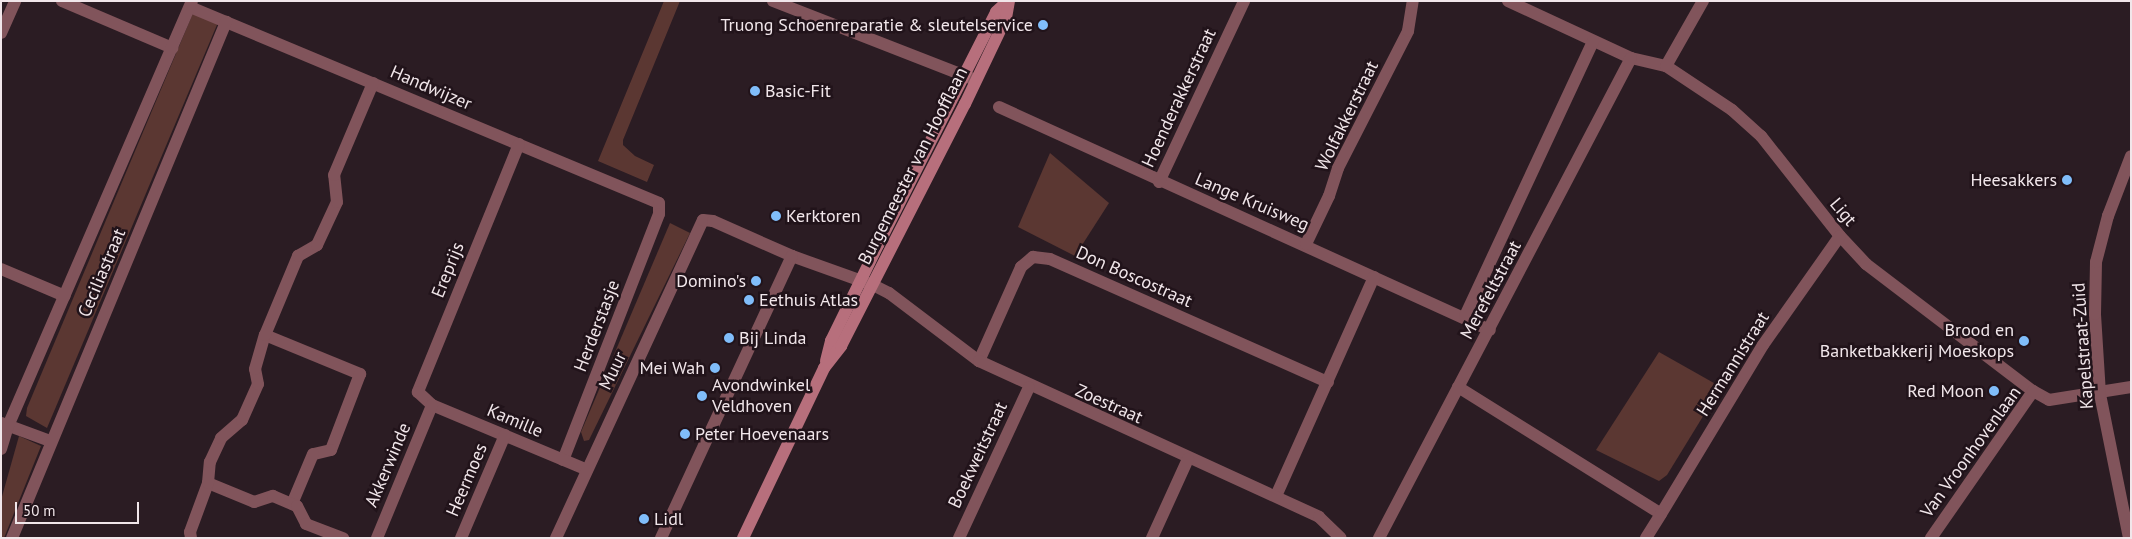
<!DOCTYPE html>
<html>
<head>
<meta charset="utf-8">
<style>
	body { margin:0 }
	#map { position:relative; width:2132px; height:539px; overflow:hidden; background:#2b1c23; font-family:"PT Sans",sans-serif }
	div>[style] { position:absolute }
	.green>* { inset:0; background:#5b3732 }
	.street>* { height:12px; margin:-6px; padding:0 6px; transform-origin:6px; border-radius:6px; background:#81545b }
	.secondary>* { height:12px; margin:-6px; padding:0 6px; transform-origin:6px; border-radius:6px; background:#b76f7c }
	.dots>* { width:14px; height:14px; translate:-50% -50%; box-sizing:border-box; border:2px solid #21131a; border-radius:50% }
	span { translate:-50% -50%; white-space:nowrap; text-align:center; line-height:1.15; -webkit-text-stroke:5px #21131a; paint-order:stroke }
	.poi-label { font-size:18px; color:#f1e6ea }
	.right { translate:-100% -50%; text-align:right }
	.left { translate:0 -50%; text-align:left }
	.street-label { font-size:18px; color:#f1e6ea }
	.frame { position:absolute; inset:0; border:2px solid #f1e6ea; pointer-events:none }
	.scale { position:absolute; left:15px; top:502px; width:124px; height:22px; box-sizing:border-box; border:2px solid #f1e6ea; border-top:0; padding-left:6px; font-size:15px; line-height:18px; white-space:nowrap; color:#f1e6ea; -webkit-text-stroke:4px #21131a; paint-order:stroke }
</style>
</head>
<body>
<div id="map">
	<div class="green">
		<div style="clip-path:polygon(664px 1px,680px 1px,623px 140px,623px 145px,635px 156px,654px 165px,647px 182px,598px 161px)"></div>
		<div style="clip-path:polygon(196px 6px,219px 20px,47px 428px,26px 416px,27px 408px)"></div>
		<div style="clip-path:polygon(1050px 153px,1109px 203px,1075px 256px,1018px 227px)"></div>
		<div style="clip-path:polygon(670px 223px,690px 233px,589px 440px,584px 441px,581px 432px)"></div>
		<div style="clip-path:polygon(1659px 352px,1721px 387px,1667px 475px,1659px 481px,1596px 450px)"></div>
		<div style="clip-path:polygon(19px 436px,41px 446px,4px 538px,1px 538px,1px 500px)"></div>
	</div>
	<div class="street">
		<div style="left:62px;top:1px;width:120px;rotate:23.1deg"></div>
		<div style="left:773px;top:1px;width:215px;rotate:21.3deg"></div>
		<div style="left:1508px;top:1px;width:136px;rotate:24.9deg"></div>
		<div style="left:1631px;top:58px;width:36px;rotate:13deg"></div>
		<div style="left:1666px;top:66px;width:79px;rotate:33.7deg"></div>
		<div style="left:1732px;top:110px;width:39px;rotate:42deg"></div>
		<div style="left:1761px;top:136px;width:127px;rotate:51.7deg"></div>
		<div style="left:1840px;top:236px;width:38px;rotate:47deg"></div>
		<div style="left:1866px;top:264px;width:210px;rotate:37.3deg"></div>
		<div style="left:190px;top:7px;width:508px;rotate:22.68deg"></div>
		<div style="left:659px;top:203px;width:11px;rotate:90deg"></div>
		<div style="left:659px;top:214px;width:264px;rotate:111.3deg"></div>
		<div style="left:1px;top:33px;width:35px;rotate:-66deg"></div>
		<div style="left:1666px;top:66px;width:75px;rotate:-60.4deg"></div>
		<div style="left:999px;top:107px;width:539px;rotate:24.43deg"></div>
		<div style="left:519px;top:144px;width:268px;rotate:112.2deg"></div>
		<div style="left:418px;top:392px;width:19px;rotate:43deg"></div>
		<div style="left:432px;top:405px;width:166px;rotate:22.7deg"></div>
		<div style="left:1159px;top:182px;width:200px;rotate:-64.8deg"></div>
		<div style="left:1306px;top:244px;width:53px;rotate:-64.4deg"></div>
		<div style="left:1329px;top:196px;width:29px;rotate:-72deg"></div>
		<div style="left:1338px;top:168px;width:154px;rotate:-62.9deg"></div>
		<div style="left:1408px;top:31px;width:30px;rotate:-81deg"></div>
		<div style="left:1px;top:269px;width:69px;rotate:22.9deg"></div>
		<div style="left:1465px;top:316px;width:303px;rotate:-65deg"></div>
		<div style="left:265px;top:335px;width:103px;rotate:22.3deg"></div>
		<div style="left:360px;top:374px;width:81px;rotate:110.9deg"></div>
		<div style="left:331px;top:450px;width:18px;rotate:167deg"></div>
		<div style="left:313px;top:454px;width:54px;rotate:112.8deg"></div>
		<div style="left:979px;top:361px;width:103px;rotate:-65.9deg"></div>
		<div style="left:1021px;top:267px;width:16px;rotate:-40deg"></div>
		<div style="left:1033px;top:257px;width:17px;rotate:7deg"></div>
		<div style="left:1050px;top:259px;width:304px;rotate:23.9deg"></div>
		<div style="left:1458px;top:387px;width:239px;rotate:32deg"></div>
		<div style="left:1661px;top:514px;width:197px;rotate:-58.9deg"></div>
		<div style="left:1763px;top:345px;width:133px;rotate:-54.8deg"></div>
		<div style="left:1px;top:423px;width:52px;rotate:20.2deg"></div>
		<div style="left:1px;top:449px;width:24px;rotate:-73deg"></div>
		<div style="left:8px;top:426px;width:463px;rotate:-66.6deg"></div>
		<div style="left:208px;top:483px;width:50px;rotate:22.4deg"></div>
		<div style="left:254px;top:502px;width:20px;rotate:-18deg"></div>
		<div style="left:273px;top:496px;width:26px;rotate:23deg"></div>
		<div style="left:297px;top:506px;width:20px;rotate:63deg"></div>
		<div style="left:306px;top:524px;width:40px;rotate:21deg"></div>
		<div style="left:1276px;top:496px;width:240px;rotate:-65.9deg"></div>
		<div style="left:12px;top:538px;width:559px;rotate:-67.47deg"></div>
		<div style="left:191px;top:538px;width:6px;rotate:-99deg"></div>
		<div style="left:190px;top:532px;width:52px;rotate:-69.8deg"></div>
		<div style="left:208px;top:483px;width:21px;rotate:-85deg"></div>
		<div style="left:210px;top:462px;width:26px;rotate:-65deg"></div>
		<div style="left:221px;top:438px;width:28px;rotate:-41deg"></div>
		<div style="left:242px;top:420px;width:39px;rotate:-66deg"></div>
		<div style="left:258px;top:384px;width:15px;rotate:-101deg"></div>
		<div style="left:255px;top:369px;width:35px;rotate:-74deg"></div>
		<div style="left:265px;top:335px;width:86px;rotate:-67.3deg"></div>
		<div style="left:298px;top:256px;width:22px;rotate:-30deg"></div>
		<div style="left:317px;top:245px;width:47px;rotate:-65.1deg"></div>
		<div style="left:337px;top:202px;width:27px;rotate:-96deg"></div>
		<div style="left:334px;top:175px;width:100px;rotate:-67deg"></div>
		<div style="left:377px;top:538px;width:144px;rotate:-67.5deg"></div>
		<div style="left:461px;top:538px;width:112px;rotate:-66.9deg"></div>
		<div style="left:556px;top:538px;width:350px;rotate:-65.2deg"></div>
		<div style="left:703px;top:220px;width:10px;rotate:6deg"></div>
		<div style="left:713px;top:221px;width:86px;rotate:23.9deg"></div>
		<div style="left:792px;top:256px;width:86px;rotate:19.7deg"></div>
		<div style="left:873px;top:285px;width:18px;rotate:27deg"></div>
		<div style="left:889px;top:293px;width:113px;rotate:37.1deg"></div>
		<div style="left:979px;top:361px;width:374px;rotate:24.6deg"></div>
		<div style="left:1319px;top:517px;width:30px;rotate:44deg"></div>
		<div style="left:661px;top:538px;width:311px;rotate:-65.1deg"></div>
		<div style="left:959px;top:538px;width:166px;rotate:-65.1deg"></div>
		<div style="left:1152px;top:538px;width:87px;rotate:-65.5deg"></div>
		<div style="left:1379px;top:538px;width:542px;rotate:-62.3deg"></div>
		<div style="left:1646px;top:538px;width:28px;rotate:-58deg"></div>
		<div style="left:1931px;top:538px;width:179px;rotate:-55.2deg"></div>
		<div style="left:2033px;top:391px;width:18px;rotate:29deg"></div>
		<div style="left:2049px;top:400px;width:83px;rotate:-9deg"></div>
		<div style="left:2129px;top:538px;width:147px;rotate:-101.4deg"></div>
		<div style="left:2100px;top:394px;width:80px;rotate:-93.6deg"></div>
		<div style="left:2095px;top:314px;width:52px;rotate:-88.9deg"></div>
		<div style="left:2096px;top:262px;width:48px;rotate:-75.4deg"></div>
		<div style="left:2108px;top:216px;width:64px;rotate:-69deg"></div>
	</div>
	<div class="secondary">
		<div style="left:826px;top:361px;width:21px;rotate:-76deg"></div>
		<div style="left:831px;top:341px;width:107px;rotate:-63.9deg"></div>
		<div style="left:878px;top:245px;width:261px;rotate:-63.1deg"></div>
		<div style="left:996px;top:12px;width:16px;rotate:-43deg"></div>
		<div style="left:743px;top:538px;width:188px;rotate:-64.5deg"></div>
		<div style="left:824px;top:368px;width:28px;rotate:-52deg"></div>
		<div style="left:841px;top:346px;width:272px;rotate:-62.9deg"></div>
		<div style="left:965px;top:104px;width:95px;rotate:-64.5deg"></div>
		<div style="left:1006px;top:18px;width:17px;rotate:-80deg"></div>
	</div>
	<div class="dots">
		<div style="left:1043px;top:25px;background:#80bdfa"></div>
		<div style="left:755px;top:91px;background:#80bdfa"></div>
		<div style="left:2067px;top:180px;background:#80bdfa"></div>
		<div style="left:776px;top:216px;background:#80bdfa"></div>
		<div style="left:756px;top:281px;background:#80bdfa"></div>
		<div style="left:749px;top:300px;background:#80bdfa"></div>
		<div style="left:729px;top:338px;background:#80bdfa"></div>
		<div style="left:2024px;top:341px;background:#80bdfa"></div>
		<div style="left:715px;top:368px;background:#80bdfa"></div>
		<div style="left:1994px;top:391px;background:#80bdfa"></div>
		<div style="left:702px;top:396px;background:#80bdfa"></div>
		<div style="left:685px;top:434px;background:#80bdfa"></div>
		<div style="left:644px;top:519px;background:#80bdfa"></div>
	</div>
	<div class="poi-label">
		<span class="right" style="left:1033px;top:25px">Truong Schoenreparatie &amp; sleutelservice</span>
		<span class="left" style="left:765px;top:91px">Basic-Fit</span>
		<span class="right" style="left:2057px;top:180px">Heesakkers</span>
		<span class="left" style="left:786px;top:216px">Kerktoren</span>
		<span class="right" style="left:746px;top:281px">Domino's</span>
		<span class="left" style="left:759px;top:300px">Eethuis Atlas</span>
		<span class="right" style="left:2014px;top:341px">Brood en<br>Banketbakkerij Moeskops</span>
		<span class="left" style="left:739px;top:338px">Bij Linda</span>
		<span class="right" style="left:705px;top:368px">Mei Wah</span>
		<span class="left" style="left:712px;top:396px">Avondwinkel<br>Veldhoven</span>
		<span class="right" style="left:1984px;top:391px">Red Moon</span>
		<span class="left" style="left:695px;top:434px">Peter Hoevenaars</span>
		<span class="left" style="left:654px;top:519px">Lidl</span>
	</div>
	<div class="street-label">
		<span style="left:431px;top:88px;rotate:23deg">Handwijzer</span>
		<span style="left:1179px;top:98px;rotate:-65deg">Hoenderakkerstraat</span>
		<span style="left:1347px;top:116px;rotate:-64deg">Wolfakkerstraat</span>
		<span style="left:913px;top:166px;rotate:-63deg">Burgemeester van Hoofflaan</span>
		<span style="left:1252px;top:202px;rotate:23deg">Lange Kruisweg</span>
		<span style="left:1843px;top:212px;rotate:50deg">Ligt</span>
		<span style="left:448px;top:270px;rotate:-68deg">Ereprijs</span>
		<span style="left:102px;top:273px;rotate:-67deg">Ceciliastraat</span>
		<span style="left:1134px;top:277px;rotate:24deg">Don Boscostraat</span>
		<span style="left:1491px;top:290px;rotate:-62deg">Merefeltstraat</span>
		<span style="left:597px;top:326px;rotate:-69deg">Herderstasje</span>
		<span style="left:2083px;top:346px;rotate:-94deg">Kapelstraat-Zuid</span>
		<span style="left:1733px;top:364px;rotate:-58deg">Hermannistraat</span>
		<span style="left:613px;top:371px;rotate:-64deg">Muur</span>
		<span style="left:1109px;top:404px;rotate:24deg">Zoestraat</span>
		<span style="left:515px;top:421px;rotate:23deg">Kamille</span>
		<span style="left:1971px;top:452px;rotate:-54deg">Van Vroonhovenlaan</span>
		<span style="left:978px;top:455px;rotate:-65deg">Boekweitstraat</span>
		<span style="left:388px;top:465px;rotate:-67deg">Akkerwinde</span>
		<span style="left:467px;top:480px;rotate:-67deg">Heermoes</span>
	</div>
	<div class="frame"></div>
	<div class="scale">50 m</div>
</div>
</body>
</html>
